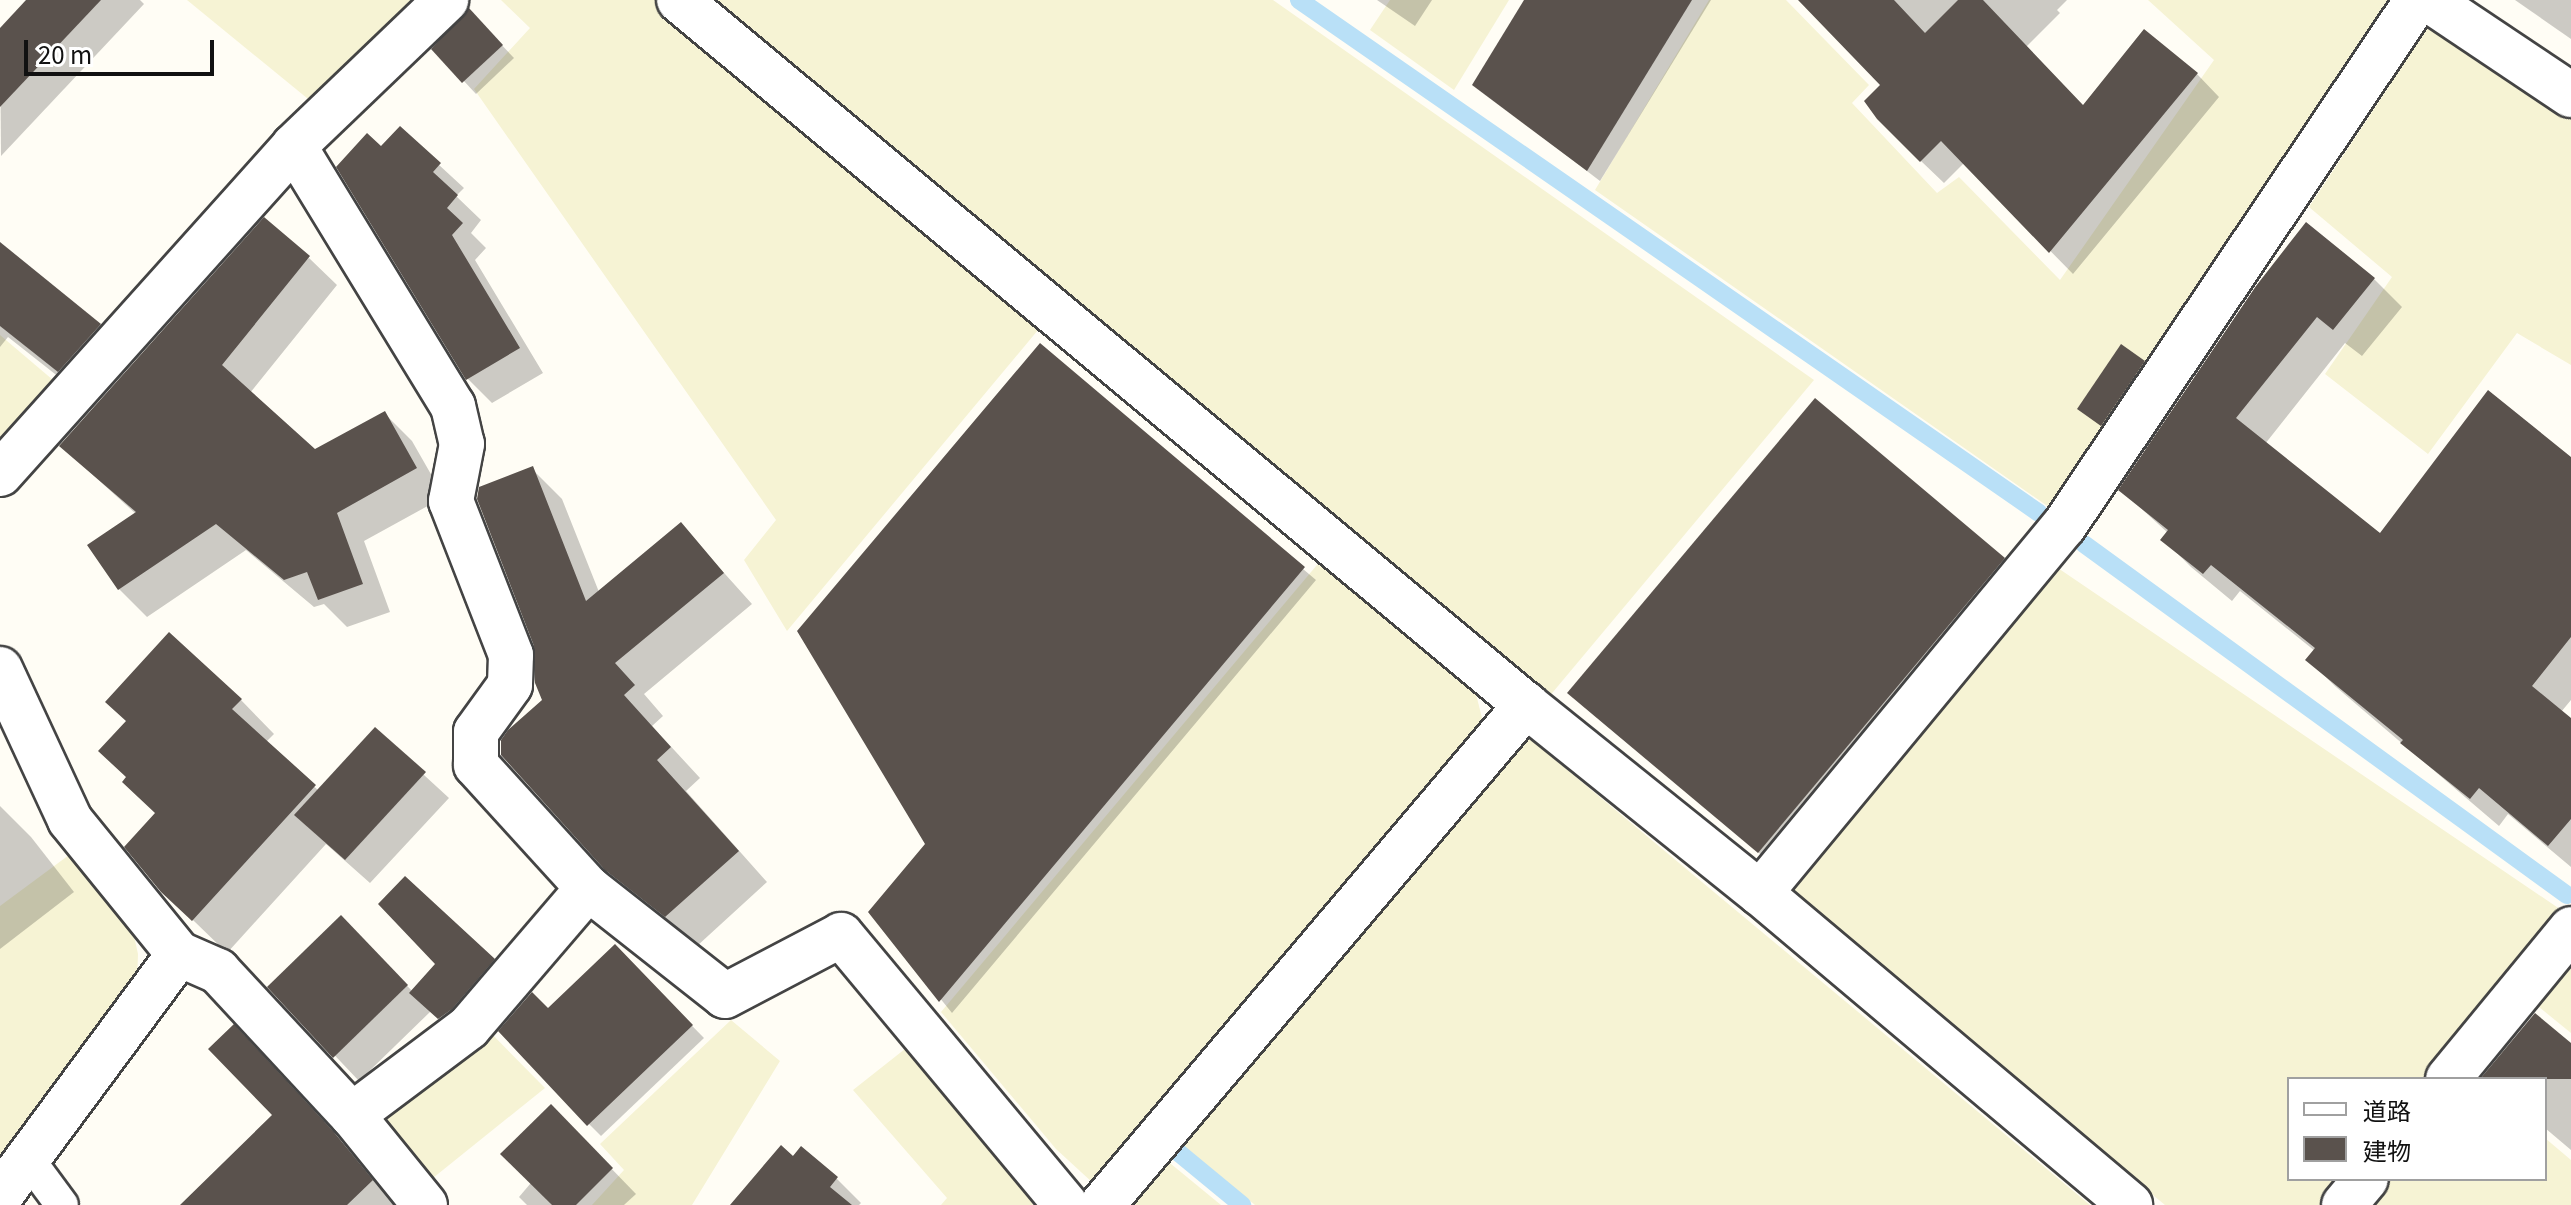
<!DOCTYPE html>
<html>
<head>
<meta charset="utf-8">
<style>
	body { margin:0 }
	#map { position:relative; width:2571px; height:1205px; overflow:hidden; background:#fffdf5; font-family:Georgia,"Noto Sans JP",serif }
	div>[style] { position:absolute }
	.farmland>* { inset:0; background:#f6f3d4 }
	.shadow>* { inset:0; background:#0003 }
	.stream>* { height:18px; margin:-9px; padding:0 9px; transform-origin:9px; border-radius:9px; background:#b9e0f7 }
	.building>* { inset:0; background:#5a524d }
	.roads { filter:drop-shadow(2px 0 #444) drop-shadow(-2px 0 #444) drop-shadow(0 2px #444) drop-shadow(0 -2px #444) }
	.service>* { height:32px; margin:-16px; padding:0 16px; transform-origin:16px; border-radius:16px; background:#fff }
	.minor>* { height:44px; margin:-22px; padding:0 22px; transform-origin:22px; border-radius:22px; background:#fff }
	span { translate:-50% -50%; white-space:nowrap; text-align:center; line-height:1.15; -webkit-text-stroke:8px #fff; paint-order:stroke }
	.legend { position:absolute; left:2287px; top:1077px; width:260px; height:104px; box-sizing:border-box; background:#fff; border:2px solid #a0a0a0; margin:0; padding:10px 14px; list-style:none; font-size:24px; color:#111 }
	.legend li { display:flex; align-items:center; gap:16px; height:40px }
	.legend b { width:40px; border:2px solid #a0a0a0 }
	.scale { position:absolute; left:24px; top:40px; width:190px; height:36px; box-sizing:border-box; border:4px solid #111; border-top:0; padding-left:10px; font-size:24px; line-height:28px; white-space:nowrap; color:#111; -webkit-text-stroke:6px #fff; paint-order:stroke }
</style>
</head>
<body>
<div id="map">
	<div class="farmland">
		<div style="clip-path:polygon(187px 0,417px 0,313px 103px)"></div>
		<div style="clip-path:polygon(501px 0,655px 0,1043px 324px,787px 631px,744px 560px,776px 520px,474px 89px,530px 28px)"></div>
		<div style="clip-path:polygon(705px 0,1273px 0,1814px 380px,1548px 698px)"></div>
		<div style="clip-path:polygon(1390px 0,1509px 0,1454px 90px,1370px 30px)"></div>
		<div style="clip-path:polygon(1709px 0,1786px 0,1869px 85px,1852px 103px,1937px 193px,1959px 177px,2060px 280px,2214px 60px,2148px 0,2392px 0,2056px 512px,1595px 190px)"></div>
		<div style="clip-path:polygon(2429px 26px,2571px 117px,2571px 365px,2517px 333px,2428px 454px,2325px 374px,2392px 277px,2309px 207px)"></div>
		<div style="clip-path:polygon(0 335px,53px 380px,0 437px)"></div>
		<div style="clip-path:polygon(1322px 559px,1474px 686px,1484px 726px,1093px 1183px,1056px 1149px,941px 1012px)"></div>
		<div style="clip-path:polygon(2052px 564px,2570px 916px,2436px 1079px,2289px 1079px,2289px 1179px,2353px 1179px,2332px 1205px,2165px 1205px,1783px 889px)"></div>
		<div style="clip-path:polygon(1529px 738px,2090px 1205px,1255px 1205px,1178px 1141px,1504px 743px)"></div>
		<div style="clip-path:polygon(69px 855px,134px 936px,138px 954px,137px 980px,0 1168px,0 906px)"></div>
		<div style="clip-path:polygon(2571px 957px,2571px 1033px,2534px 1003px)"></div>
		<div style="clip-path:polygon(731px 1020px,780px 1061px,692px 1205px,592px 1205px,624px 1170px,600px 1144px)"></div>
		<div style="clip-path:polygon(485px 1027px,545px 1088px,428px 1182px,379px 1120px)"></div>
		<div style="clip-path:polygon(910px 1045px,1028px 1190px,1033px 1205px,941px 1205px,947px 1198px,853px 1090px)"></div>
		<div style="clip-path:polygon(2545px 1138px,2571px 1160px,2571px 1205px,2360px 1205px,2381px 1179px,2545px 1179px)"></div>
		<div style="clip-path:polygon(1165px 1159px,1221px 1205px,1127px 1205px)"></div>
	</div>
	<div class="shadow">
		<div style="clip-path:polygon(29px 0,140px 0,144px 4px,1px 156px,0 31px)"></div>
		<div style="clip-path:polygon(1377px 0,1432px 0,1415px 26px)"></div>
		<div style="clip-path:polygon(1526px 0,1711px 0,1600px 181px,1474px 85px)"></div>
		<div style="clip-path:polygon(1801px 0,2067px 0,2057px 10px,2060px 13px,2026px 47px,2084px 107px,2197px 74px,2219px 97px,2073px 274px,1964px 163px,1944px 183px,1921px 161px,1867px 101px,1883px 86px)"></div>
		<div style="clip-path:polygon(2515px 0,2571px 0,2571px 39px)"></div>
		<div style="clip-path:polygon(481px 23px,514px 58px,476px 94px,434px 49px)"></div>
		<div style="clip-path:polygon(400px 129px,464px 188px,456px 196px,481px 220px,471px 233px,486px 248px,475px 260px,543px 373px,492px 403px,468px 379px,339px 167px,381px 149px)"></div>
		<div style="clip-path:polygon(2306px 225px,2374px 279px,2402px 307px,2362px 356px,2345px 343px,2265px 444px,2380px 535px,2571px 459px,2571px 700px,2561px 712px,2571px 721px,2571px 867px,2508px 814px,2499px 826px,2336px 687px,2308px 660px,2315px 651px,2240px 591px,2232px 601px,2191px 567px,2163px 539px,2168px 533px,2121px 490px)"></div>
		<div style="clip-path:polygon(0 245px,100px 325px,129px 354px,88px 400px,8px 337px,0 347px)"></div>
		<div style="clip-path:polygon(309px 258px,337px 285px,250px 393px,315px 452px,384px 413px,412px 441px,444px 497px,364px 541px,390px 612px,347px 627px,324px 604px,314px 607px,246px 550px,147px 617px,119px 589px,136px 514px,61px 446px)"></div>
		<div style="clip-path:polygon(1040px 346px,1316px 580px,952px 1013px,870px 912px,927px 845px)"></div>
		<div style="clip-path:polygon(2143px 362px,2156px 375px,2114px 436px,2079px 409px)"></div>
		<div style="clip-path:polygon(532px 469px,562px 499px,599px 592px,681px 525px,752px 604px,644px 694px,663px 716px,652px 726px,700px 778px,686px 791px,767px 882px,697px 946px,638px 899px,607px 868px,544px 700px)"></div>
		<div style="clip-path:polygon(2004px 559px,2016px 571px,1771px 863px,1582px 705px)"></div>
		<div style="clip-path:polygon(241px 700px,274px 734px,266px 742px,319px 791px,375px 730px,449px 798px,370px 883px,326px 844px,227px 953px,163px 891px,157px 814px,124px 782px)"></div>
		<div style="clip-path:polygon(0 806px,31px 837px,74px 892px,0 949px)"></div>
		<div style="clip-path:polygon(365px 942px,413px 992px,493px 960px,505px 972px,451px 1030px,431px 1011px,359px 1081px,270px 987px)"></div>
		<div style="clip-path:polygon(615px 947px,704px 1038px,601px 1136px,589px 1124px,548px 1010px)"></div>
		<div style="clip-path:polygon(2571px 1046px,2571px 1150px,2545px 1128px,2545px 1079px,2488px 1079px)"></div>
		<div style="clip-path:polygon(259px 1053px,358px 1160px,395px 1205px,183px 1205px,275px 1116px)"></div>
		<div style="clip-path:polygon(575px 1131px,636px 1194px,624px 1205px,527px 1205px,519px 1197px)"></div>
		<div style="clip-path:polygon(801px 1149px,837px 1179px,861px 1203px,859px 1205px,733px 1205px)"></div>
	</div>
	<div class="stream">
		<div style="left:1299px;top:0;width:900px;rotate:34.73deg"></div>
		<div style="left:2084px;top:544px;width:597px;rotate:36.01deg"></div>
		<div style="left:1179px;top:1153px;width:82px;rotate:39.5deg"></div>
	</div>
	<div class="building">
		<div style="clip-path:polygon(26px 0,101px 0,0 107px,0 28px)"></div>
		<div style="clip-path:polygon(1524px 0,1692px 0,1587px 171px,1472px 85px)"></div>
		<div style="clip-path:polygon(1798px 0,1894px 0,1925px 33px,1958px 0,1983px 0,2083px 105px,2144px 29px,2198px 73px,2049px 253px,1941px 141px,1920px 162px,1877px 119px,1864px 101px,1880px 85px)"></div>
		<div style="clip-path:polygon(469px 8px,503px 45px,462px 83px,431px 49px)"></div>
		<div style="clip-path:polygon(400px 126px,441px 163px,433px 172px,458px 195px,447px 208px,463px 223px,452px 235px,520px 348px,466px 380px,336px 167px,367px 133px,381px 146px)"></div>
		<div style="clip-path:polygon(264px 217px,310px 256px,222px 365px,315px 449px,385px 411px,417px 468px,337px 513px,363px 584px,318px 600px,307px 572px,284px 580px,216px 524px,118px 590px,87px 545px,136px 512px,59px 446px)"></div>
		<div style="clip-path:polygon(2306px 222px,2375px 278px,2333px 330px,2317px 317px,2236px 418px,2380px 533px,2488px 390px,2571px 457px,2571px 637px,2532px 686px,2571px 718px,2571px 819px,2548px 846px,2479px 788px,2470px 799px,2400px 743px,2403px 740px,2305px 660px,2315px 648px,2211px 565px,2203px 574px,2160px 540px,2168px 530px,2118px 490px,2256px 286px)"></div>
		<div style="clip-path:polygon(0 242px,101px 324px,58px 372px,0 326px)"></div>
		<div style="clip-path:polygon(1040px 343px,1305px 567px,939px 1002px,868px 912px,925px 844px,797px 631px)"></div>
		<div style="clip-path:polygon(2121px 344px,2145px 361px,2101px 426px,2077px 409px)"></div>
		<div style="clip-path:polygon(1815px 398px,2005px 558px,1758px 853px,1567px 693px)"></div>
		<div style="clip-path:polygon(533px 466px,586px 601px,681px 522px,724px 573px,615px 663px,635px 685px,624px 695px,671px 747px,657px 760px,739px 851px,665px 917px,605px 870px,501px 755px,501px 740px,508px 730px,542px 700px,535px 683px,534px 646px,477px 499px,479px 487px)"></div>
		<div style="clip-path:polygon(169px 632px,242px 699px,232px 709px,316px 785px,192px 921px,161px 892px,124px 847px,155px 813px,122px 782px,126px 777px,98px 751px,126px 721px,105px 702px)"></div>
		<div style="clip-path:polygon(375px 727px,426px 772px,345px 860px,294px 815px)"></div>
		<div style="clip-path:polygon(405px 876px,495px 959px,452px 1009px,438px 1019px,409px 993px,435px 964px,378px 904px)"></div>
		<div style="clip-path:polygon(341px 915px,408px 985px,333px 1058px,267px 987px)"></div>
		<div style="clip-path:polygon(615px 944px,693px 1025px,587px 1126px,498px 1031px,532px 992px,548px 1008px)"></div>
		<div style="clip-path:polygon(2535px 1013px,2571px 1043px,2571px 1079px,2480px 1079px)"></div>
		<div style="clip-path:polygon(234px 1024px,333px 1131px,373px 1180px,347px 1205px,180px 1205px,272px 1115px,208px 1049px)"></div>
		<div style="clip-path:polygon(551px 1104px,613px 1168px,576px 1205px,552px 1205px,500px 1154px)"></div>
		<div style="clip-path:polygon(781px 1145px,793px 1156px,801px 1146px,838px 1177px,830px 1187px,852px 1205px,730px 1205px)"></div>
	</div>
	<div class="roads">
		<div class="service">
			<div style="left:28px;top:1159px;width:57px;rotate:53.5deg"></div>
		</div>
		<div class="minor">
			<div style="left:679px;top:0;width:1102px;rotate:39.77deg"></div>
			<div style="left:1526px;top:705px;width:300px;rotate:38.8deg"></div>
			<div style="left:1760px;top:893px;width:484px;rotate:40.1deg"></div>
			<div style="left:2429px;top:0;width:171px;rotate:33.8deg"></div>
			<div style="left:294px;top:146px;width:305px;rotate:58.6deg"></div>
			<div style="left:453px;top:406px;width:39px;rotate:77deg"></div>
			<div style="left:462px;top:444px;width:58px;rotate:100.9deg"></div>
			<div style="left:451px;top:501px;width:165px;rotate:68.7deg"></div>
			<div style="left:511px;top:655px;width:30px;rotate:92deg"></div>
			<div style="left:510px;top:685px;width:58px;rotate:125.9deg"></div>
			<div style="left:476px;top:732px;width:33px;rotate:90deg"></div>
			<div style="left:476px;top:765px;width:166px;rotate:47.7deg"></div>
			<div style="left:588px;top:888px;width:174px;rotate:38.2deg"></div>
			<div style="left:725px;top:996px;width:131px;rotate:-27.7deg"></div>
			<div style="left:841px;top:935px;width:351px;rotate:50.2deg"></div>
			<div style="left:0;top:474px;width:440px;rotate:-48.1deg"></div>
			<div style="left:294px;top:146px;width:211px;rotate:-43.8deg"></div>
			<div style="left:0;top:669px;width:166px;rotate:65.1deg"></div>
			<div style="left:70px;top:820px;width:173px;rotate:50.9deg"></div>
			<div style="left:179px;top:954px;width:43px;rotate:23.6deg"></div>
			<div style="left:218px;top:971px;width:197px;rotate:47.1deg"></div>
			<div style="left:352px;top:1115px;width:116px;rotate:51deg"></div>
			<div style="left:1760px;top:893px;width:477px;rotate:-50.4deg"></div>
			<div style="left:2064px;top:526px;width:633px;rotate:-56.13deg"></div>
			<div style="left:2448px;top:1079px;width:194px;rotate:-50.6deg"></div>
			<div style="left:352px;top:1115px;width:146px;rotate:-36.9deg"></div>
			<div style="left:469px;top:1027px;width:183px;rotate:-49.4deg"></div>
			<div style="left:0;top:1196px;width:301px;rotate:-53.5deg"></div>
			<div style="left:1102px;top:1205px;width:656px;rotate:-49.7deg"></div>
			<div style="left:2344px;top:1205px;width:34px;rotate:-50deg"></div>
		</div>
	</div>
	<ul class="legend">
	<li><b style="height:10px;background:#fff"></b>道路</li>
	<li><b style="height:22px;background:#5a524d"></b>建物</li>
	</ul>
	<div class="scale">20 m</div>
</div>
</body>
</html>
